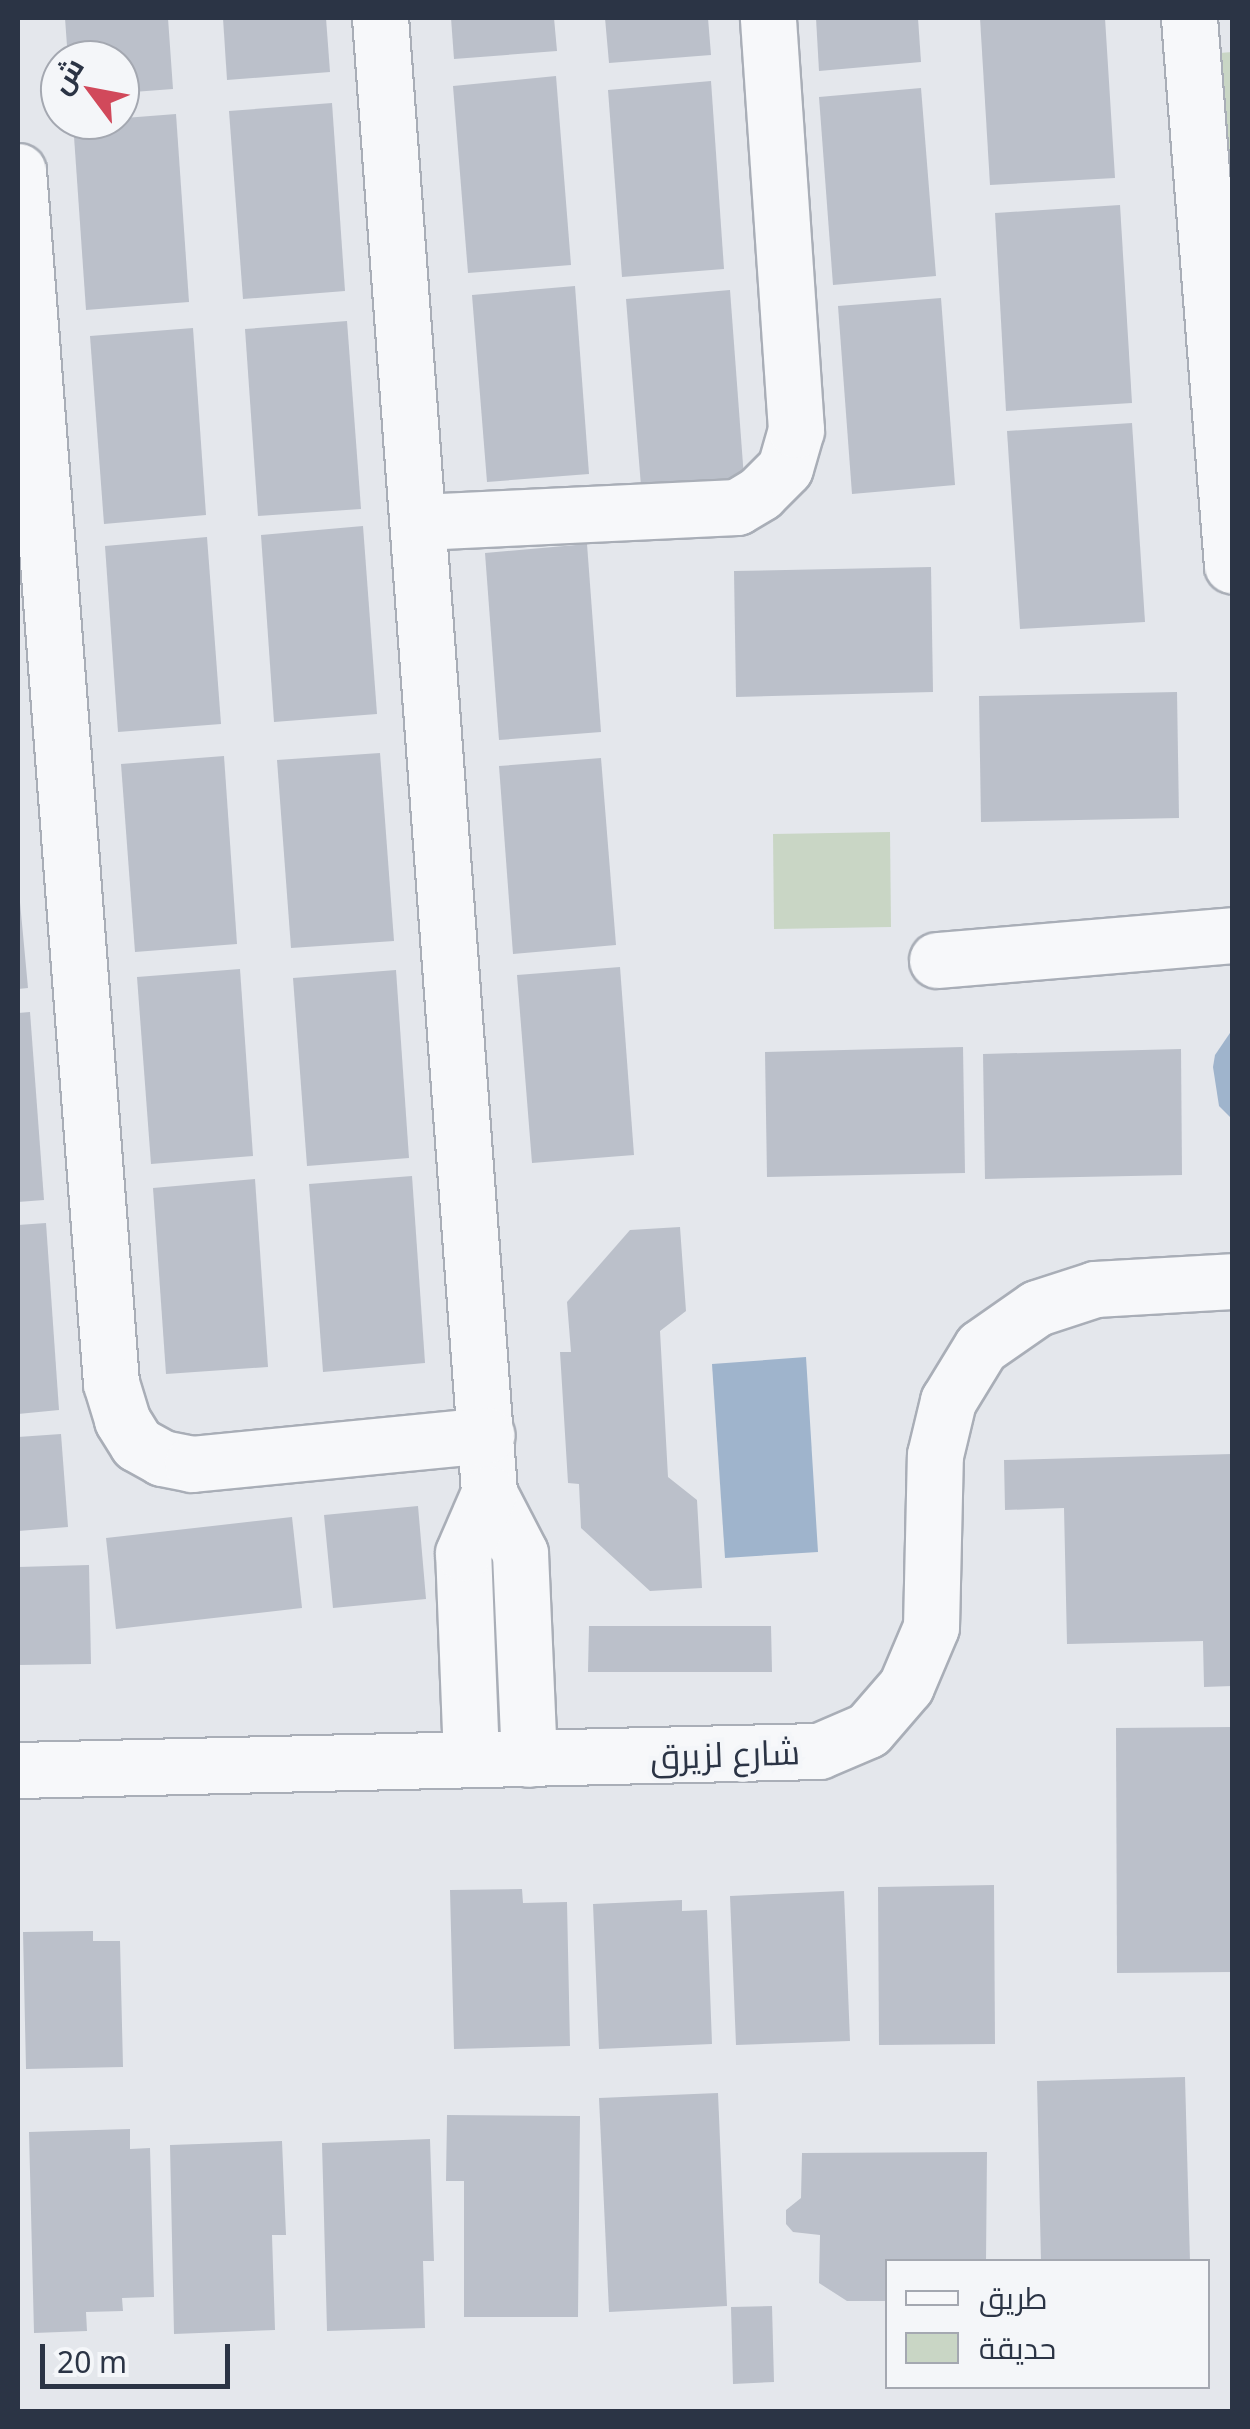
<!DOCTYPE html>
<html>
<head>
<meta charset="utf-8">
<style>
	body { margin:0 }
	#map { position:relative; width:1250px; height:2429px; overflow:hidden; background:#e4e7ec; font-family:"Noto Sans",Cairo,sans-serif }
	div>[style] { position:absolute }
	.green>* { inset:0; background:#c9d6c5 }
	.water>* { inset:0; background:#9fb4cc }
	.building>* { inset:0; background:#bbc0ca }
	.roads { filter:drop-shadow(2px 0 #a9aeb7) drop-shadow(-2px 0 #a9aeb7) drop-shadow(0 2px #a9aeb7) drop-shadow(0 -2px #a9aeb7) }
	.street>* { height:55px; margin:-27.5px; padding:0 27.5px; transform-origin:27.5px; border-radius:27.5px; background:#f7f8fa }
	span { translate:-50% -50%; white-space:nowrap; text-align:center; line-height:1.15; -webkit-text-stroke:9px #f4f6f9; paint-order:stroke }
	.street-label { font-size:35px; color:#2b3445 }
	.frame { position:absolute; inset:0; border:20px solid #2b3445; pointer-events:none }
	.legend { position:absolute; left:885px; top:2259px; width:325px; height:130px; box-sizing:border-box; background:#f4f6f9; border:2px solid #a4a8b1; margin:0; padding:12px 18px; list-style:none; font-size:30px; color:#2b3445 }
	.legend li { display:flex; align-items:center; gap:20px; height:50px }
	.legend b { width:50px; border:2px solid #a4a8b1 }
	.north { position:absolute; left:40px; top:40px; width:100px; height:100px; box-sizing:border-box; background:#f4f6f9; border:2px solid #a4a8b1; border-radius:50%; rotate:302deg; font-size:28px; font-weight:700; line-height:40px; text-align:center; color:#2b3445 }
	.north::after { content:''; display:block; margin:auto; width:35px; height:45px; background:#d1495b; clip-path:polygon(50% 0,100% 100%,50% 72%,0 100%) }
	.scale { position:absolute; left:40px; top:2344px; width:190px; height:45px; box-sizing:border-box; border:5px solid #2b3445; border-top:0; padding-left:12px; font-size:30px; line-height:35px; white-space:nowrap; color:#2b3445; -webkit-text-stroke:8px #f4f6f9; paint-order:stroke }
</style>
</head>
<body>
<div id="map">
	<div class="green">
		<div style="clip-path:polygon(1232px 52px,1232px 301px,1215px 62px,1220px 53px)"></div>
		<div style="clip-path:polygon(890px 832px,891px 927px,774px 929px,773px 834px)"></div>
	</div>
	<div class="water">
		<div style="clip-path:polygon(1232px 1030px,1232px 1119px,1219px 1106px,1213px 1067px,1215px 1055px)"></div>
		<div style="clip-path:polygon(806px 1357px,818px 1552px,725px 1558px,712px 1364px)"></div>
	</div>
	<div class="building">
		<div style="clip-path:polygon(65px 18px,168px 18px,173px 89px,120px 93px,120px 60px,68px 60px)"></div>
		<div style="clip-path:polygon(223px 18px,326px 18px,330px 72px,227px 80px)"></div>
		<div style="clip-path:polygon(451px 18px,554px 18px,557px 51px,454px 59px)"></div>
		<div style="clip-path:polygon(605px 18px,708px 18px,711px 55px,609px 63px)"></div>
		<div style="clip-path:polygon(816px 18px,918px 18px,921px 62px,819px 71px)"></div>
		<div style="clip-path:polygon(980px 18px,1105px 18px,1115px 178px,990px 185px)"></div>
		<div style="clip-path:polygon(556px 76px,571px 265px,468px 273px,453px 86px)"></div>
		<div style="clip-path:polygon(711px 81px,724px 269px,622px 277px,608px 90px)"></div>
		<div style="clip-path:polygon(921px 88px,936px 276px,833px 285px,819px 97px)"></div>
		<div style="clip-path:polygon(332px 103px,345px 291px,243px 299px,229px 111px)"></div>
		<div style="clip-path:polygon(176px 114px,189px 302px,86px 310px,73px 122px)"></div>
		<div style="clip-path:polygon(1120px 205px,1132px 403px,1006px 411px,995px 213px)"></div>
		<div style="clip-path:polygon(575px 286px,589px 474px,487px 482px,472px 295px)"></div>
		<div style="clip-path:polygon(730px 290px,744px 478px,641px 486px,626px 299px)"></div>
		<div style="clip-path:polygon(941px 298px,955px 485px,852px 494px,838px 306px)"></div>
		<div style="clip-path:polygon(347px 321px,361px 509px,258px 516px,245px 329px)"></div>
		<div style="clip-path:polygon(193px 328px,206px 515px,104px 524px,90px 336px)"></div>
		<div style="clip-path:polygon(1132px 423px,1145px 622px,1020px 629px,1007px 431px)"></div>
		<div style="clip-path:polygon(363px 526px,377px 714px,274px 722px,261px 535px)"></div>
		<div style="clip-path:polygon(207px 537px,221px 724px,118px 732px,105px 546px)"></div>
		<div style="clip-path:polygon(587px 544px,601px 732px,499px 740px,485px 553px)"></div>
		<div style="clip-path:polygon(931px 567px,933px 692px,736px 697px,734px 571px)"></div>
		<div style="clip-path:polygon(1177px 692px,1179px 818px,981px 822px,979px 696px)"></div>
		<div style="clip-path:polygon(380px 753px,394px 941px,291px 948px,277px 760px)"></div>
		<div style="clip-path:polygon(224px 756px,237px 944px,135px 952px,121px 764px)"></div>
		<div style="clip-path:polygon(601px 758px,616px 945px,513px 954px,499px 766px)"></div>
		<div style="clip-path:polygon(18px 881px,28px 988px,18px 989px)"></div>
		<div style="clip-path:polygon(620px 967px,634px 1155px,532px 1163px,517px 975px)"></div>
		<div style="clip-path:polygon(240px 969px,253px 1156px,151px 1164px,137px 977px)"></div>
		<div style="clip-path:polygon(396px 970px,409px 1158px,307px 1166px,293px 978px)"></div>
		<div style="clip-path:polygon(30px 1012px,44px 1200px,18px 1202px,18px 1013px)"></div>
		<div style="clip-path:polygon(963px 1047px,965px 1173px,767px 1177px,765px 1052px)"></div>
		<div style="clip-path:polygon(1181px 1049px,1182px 1175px,985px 1179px,983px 1054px)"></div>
		<div style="clip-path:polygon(412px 1176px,425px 1363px,323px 1372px,309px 1184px)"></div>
		<div style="clip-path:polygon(255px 1179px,268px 1367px,166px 1374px,153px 1188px)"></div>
		<div style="clip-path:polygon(46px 1223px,59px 1410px,18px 1414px,18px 1225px)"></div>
		<div style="clip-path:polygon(680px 1227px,686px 1311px,660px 1331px,668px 1477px,697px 1500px,702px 1588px,650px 1591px,581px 1528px,579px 1484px,568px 1483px,560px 1352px,571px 1352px,567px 1302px,630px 1230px)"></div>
		<div style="clip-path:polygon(61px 1434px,68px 1527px,18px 1531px,18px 1437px)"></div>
		<div style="clip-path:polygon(1232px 1454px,1232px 1686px,1204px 1687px,1203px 1641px,1067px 1644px,1064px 1508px,1005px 1510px,1004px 1460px)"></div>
		<div style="clip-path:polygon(418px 1506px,426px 1599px,333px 1608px,324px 1515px)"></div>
		<div style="clip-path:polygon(292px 1517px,302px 1608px,116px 1629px,106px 1538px)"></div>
		<div style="clip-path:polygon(89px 1565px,91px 1664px,18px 1665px,18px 1567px)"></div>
		<div style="clip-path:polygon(589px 1626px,771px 1626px,772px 1672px,588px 1672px)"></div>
		<div style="clip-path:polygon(1232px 1727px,1232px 1972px,1117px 1973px,1116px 1728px)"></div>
		<div style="clip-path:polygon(994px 1885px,995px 2044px,879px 2045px,878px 1887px)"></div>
		<div style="clip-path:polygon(522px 1889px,523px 1903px,567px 1902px,570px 2046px,454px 2049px,450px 1890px)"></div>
		<div style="clip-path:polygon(844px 1891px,850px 2041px,736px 2045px,730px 1896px)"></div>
		<div style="clip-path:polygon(682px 1900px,682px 1911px,707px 1910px,712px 2044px,599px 2049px,593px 1904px)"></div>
		<div style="clip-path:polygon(93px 1931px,93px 1941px,120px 1941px,123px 2067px,26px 2069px,23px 1932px)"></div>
		<div style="clip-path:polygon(1185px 2077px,1190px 2262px,1041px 2262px,1037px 2081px)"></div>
		<div style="clip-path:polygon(718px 2093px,727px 2306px,609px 2312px,599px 2098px)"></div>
		<div style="clip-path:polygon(447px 2115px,580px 2116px,578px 2317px,464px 2317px,464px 2181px,446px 2181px)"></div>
		<div style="clip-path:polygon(130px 2129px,130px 2149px,150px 2148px,154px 2297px,122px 2298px,123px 2311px,86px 2312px,87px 2331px,34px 2333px,29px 2132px)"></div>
		<div style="clip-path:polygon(430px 2139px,434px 2261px,423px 2261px,425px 2328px,327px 2331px,322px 2143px)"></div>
		<div style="clip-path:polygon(282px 2141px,286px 2235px,272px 2235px,275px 2330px,174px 2334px,170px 2145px)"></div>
		<div style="clip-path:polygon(987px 2152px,986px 2262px,888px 2262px,888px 2301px,847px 2301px,819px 2283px,820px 2235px,793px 2232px,786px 2224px,786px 2210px,801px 2198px,802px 2153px)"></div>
		<div style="clip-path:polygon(772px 2306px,774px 2382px,733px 2384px,731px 2307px)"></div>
	</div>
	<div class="roads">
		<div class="street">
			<div style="left:380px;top:18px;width:1479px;rotate:85.77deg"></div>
			<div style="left:489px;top:1493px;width:68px;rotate:62.7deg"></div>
			<div style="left:520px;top:1553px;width:206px;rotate:87.5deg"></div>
			<div style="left:1189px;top:18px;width:549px;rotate:85.51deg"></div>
			<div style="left:18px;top:171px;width:1216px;rotate:85.61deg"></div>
			<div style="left:111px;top:1383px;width:39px;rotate:73deg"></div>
			<div style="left:122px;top:1420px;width:28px;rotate:58deg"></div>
			<div style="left:137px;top:1444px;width:29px;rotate:29deg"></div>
			<div style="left:162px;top:1458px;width:31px;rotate:11deg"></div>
			<div style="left:192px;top:1464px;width:296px;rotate:-5.6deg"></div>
			<div style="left:420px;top:522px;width:317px;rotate:-2.7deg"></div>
			<div style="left:737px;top:507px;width:27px;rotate:-31deg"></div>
			<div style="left:760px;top:493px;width:35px;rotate:-45deg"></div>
			<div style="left:785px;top:468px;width:40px;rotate:-74deg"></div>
			<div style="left:796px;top:430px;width:413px;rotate:-93.9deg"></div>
			<div style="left:937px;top:960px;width:296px;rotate:-4.8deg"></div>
			<div style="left:471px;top:1758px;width:205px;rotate:-92.2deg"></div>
			<div style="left:463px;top:1553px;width:65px;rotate:-66.6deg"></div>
			<div style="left:18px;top:1770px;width:801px;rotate:-1.36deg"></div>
			<div style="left:819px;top:1751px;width:53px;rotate:-23.2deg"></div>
			<div style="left:868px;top:1730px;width:58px;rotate:-49.2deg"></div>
			<div style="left:906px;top:1686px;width:64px;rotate:-67deg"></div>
			<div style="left:931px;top:1627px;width:172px;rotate:-88.7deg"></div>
			<div style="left:935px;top:1455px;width:56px;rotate:-76.5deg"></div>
			<div style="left:948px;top:1401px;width:63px;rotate:-58.6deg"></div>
			<div style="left:981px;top:1347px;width:68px;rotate:-34.9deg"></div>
			<div style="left:1037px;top:1308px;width:61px;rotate:-18.1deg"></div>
			<div style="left:1095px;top:1289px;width:137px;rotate:-3.3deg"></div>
		</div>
	</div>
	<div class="street-label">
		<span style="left:725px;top:1754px;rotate:-2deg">شارع لزيرق</span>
	</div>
	<div class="frame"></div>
	<ul class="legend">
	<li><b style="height:12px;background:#f7f8fa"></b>طريق</li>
	<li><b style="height:28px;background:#c9d6c5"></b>حديقة</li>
	</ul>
	<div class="north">ش</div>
	<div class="scale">20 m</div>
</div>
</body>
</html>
